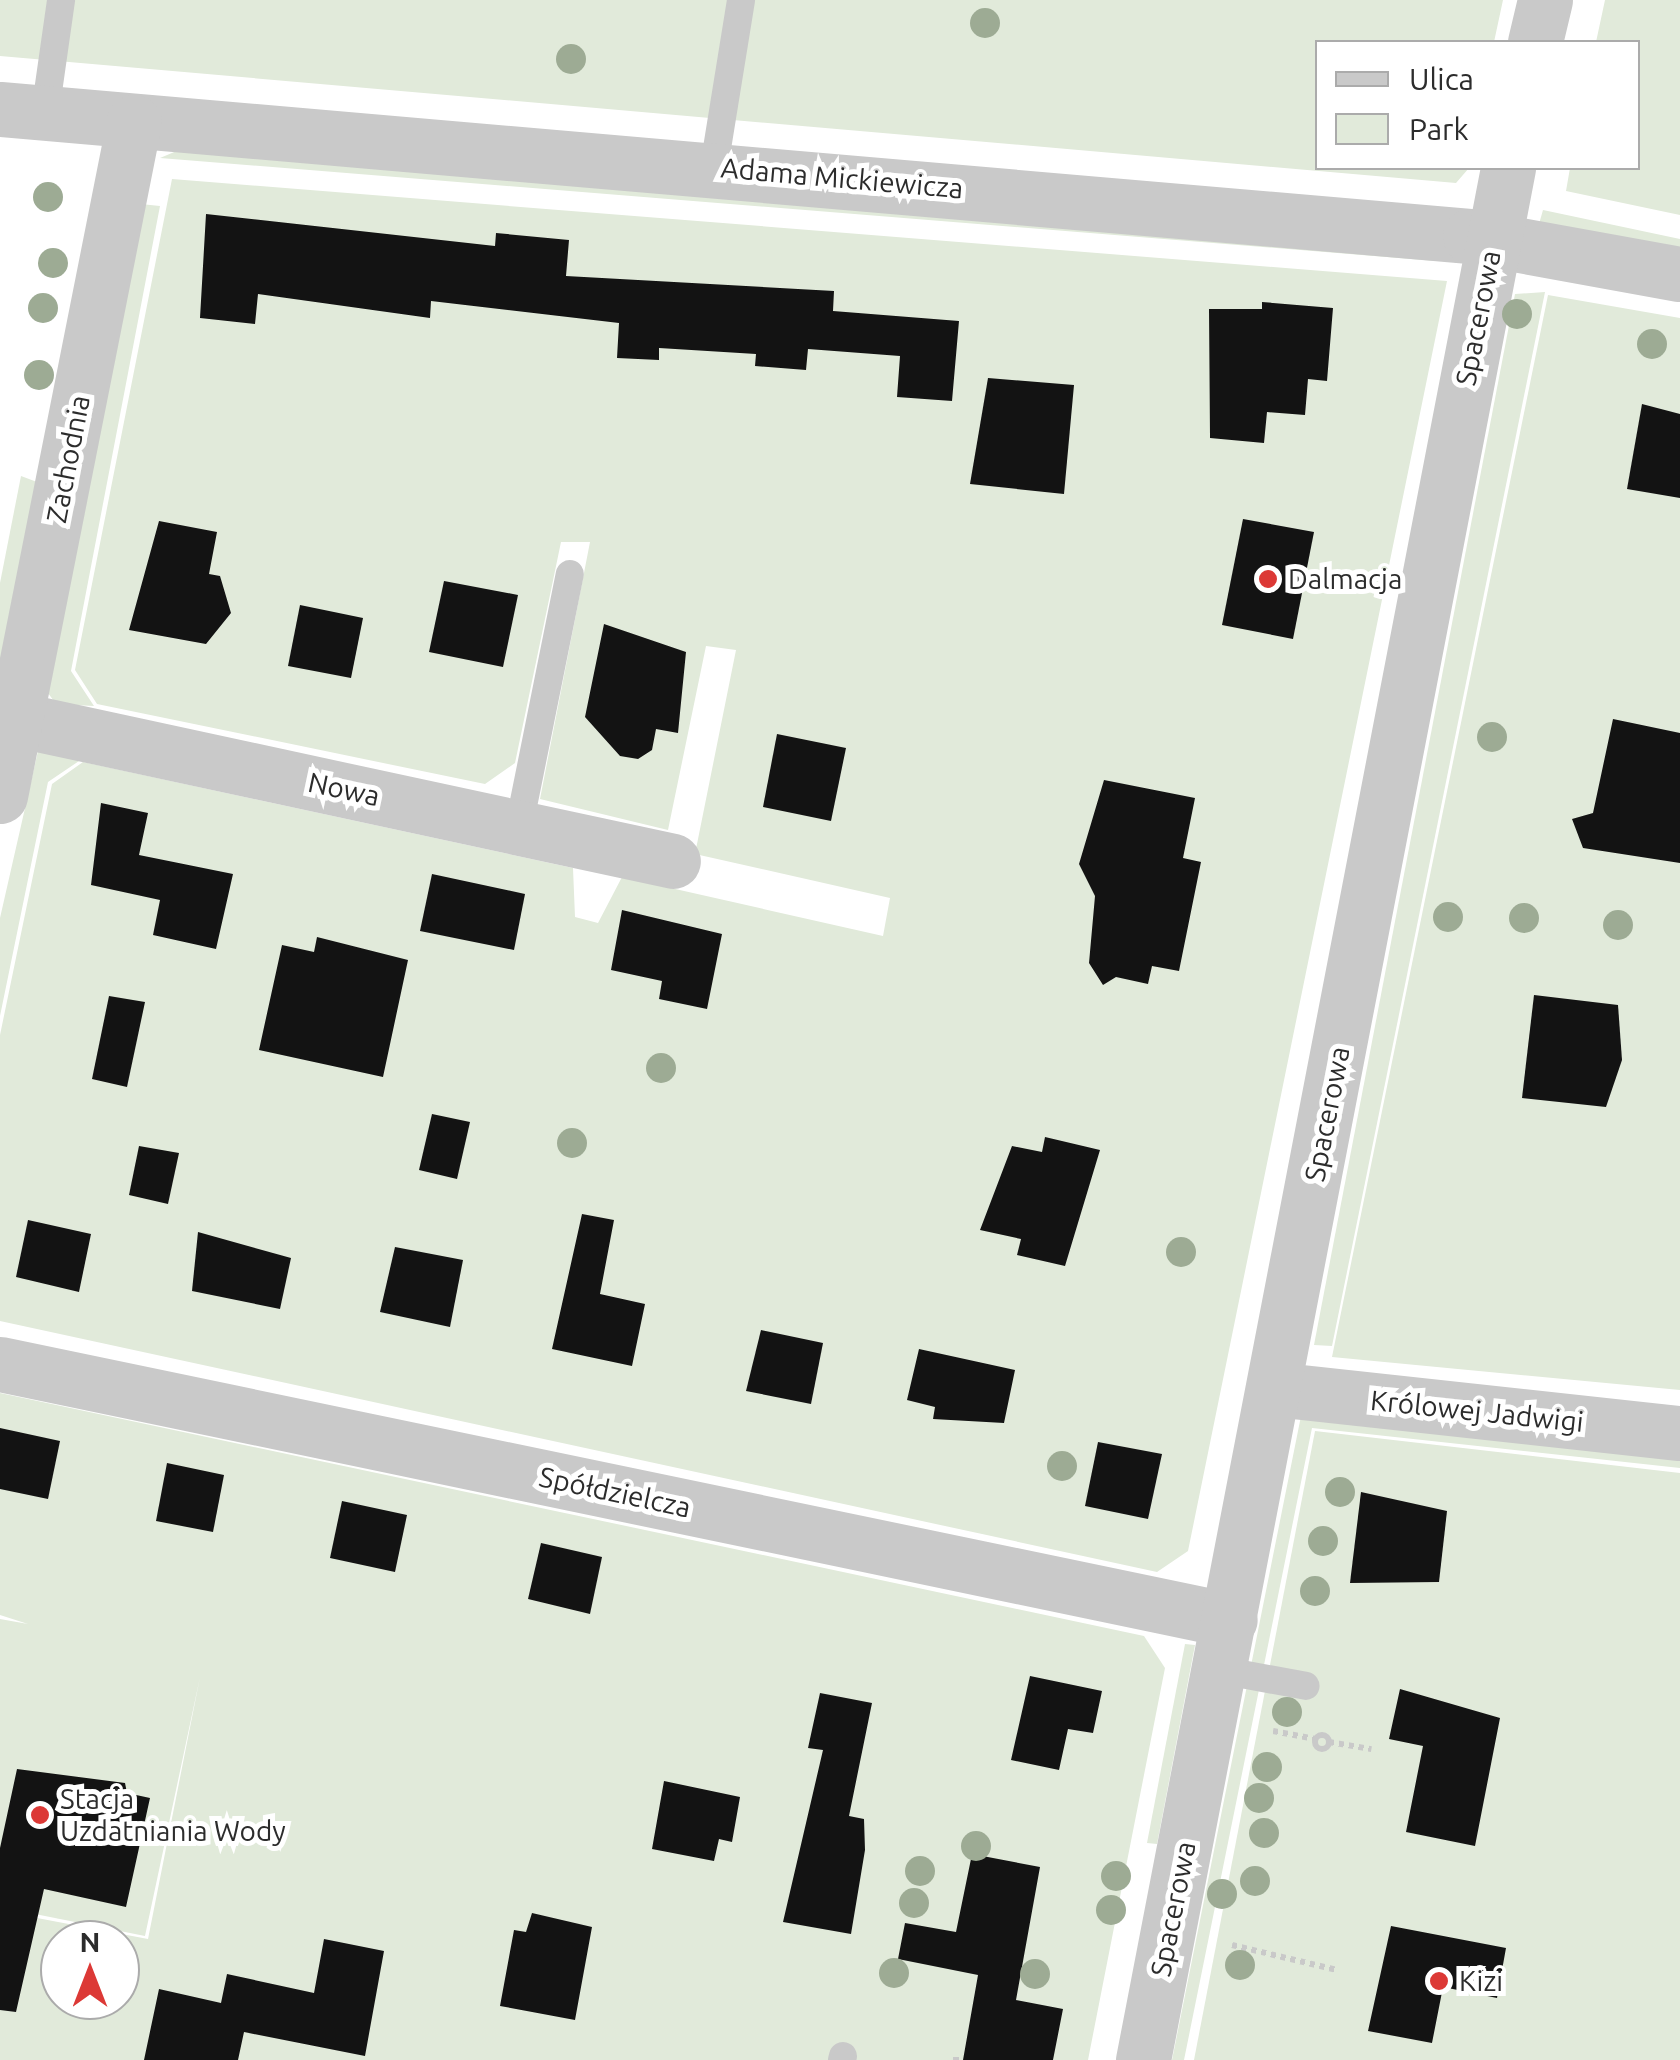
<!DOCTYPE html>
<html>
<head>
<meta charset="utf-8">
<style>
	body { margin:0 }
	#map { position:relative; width:1680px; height:2060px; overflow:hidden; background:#fff; font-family:Ubuntu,sans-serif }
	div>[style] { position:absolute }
	.green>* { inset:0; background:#e1eada }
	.building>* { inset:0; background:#131313 }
	.path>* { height:6px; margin-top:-3px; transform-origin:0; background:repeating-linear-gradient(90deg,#c9c9c9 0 5px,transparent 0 10px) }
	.path>.ring { margin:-3px; padding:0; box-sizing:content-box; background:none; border:6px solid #c9c9c9; border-radius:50% }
	.lane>* { height:28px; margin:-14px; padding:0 14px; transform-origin:14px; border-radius:14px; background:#c9c9c9 }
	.street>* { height:55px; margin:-27.5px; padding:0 27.5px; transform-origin:27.5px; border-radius:27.5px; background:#c9c9c9 }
	.trees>* { width:30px; height:30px; margin:-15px; border-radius:50%; background:#9dab94 }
	.dots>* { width:28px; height:28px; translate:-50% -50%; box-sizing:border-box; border:5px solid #fff; border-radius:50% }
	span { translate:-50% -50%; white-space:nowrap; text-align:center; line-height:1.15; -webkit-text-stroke:10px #fff; paint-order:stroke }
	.street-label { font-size:28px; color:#2c2c2c }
	.poi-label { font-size:28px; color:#2c2c2c }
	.left { translate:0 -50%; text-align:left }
	.legend { position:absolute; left:1315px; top:40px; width:325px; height:130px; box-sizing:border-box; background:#fff; border:2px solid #ababab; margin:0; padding:12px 18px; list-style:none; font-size:30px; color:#2c2c2c }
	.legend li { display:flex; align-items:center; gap:20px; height:50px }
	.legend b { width:50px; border:2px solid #ababab }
	.north { position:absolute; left:40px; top:1920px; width:100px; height:100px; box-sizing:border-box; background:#fff; border:2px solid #ababab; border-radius:50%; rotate:0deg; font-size:28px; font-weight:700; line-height:40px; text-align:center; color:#2c2c2c }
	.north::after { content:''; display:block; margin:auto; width:35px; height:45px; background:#dc3936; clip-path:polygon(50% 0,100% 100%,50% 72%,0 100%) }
</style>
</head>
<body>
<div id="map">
	<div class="green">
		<div style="clip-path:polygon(0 0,1503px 0,1494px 42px,1318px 42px,1318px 168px,1469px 168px,1456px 183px,0 56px)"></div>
		<div style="clip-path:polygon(1605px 0,1680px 0,1680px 215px,1566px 191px,1570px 168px,1638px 168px,1638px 42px,1596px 42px)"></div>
		<div style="clip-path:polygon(179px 150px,1438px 254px,1436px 261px,160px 158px)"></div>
		<div style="clip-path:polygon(172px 179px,1447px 281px,1188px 1551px,1157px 1572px,0 1321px,0 1035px,52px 784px,83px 762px,573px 868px,575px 917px,598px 923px,622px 877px,883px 936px,890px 898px,695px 854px,736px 650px,706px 646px,668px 830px,540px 799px,590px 542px,561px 542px,515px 763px,485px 784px,97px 704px,75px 670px)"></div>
		<div style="clip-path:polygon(131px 203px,160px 206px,71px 671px,94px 706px,56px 704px,48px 693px)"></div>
		<div style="clip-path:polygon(1543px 210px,1680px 239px,1680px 253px,1539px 224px)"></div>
		<div style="clip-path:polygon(1545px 292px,1332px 1346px,1314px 1345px,1515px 294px)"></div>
		<div style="clip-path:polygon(1548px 295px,1680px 318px,1680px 1390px,1332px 1357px)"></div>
		<div style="clip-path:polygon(21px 476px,37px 482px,0 673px,0 583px)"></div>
		<div style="clip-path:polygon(38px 751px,82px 759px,48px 782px,0 1016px,0 918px)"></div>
		<div style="clip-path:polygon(evenodd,0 1393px,1144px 1636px,1165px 1668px,1088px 2060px,0 2060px,0 1911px,148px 1939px,200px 1677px,145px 1936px,0 1907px,0 1619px,28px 1624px,0 1615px,0 1393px,60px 1940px,120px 1940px,120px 2000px,60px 2000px,60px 1940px)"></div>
		<div style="clip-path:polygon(1301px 1416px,1680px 1454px,1680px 1468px,1312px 1428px,1184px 2060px,1172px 2060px)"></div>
		<div style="clip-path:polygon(1315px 1431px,1680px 1473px,1680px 2060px,1194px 2060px)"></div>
		<div style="clip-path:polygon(1185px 1644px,1195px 1645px,1157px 1844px,1147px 1843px)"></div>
	</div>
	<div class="building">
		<div style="clip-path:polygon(206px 214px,495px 246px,496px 233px,569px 240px,566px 276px,834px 291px,833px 311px,959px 321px,952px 401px,897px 397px,900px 356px,808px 349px,806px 370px,755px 366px,756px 354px,659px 348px,659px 360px,617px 358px,619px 323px,431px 301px,430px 318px,258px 294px,255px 324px,200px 318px)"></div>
		<div style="clip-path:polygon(1262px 302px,1333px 308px,1327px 381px,1308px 379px,1305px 415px,1267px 412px,1264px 443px,1210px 438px,1209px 309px,1262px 309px)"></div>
		<div style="clip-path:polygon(988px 378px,1074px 385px,1064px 494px,970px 484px)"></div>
		<div style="clip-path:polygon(1642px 404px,1680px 414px,1680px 498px,1627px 489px)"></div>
		<div style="clip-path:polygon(1243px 519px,1314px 532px,1293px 639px,1222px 625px)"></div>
		<div style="clip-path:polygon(159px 521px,217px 532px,209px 574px,220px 576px,231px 613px,206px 644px,129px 630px)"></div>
		<div style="clip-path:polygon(444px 581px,518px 595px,503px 667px,429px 652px)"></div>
		<div style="clip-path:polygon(300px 605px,363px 618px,351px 678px,288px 666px)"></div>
		<div style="clip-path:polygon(604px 624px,686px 652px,678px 733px,656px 729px,652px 750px,638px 759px,620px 756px,585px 717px)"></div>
		<div style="clip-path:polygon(1613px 719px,1680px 733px,1680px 863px,1583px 848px,1572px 819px,1593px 813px)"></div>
		<div style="clip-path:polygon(777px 734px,846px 748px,831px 821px,763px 807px)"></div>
		<div style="clip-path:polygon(1104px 780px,1195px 798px,1183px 858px,1201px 862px,1179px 971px,1152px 966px,1148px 984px,1116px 977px,1103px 985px,1089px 963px,1095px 896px,1079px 864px)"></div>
		<div style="clip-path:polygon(101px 803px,148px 813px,139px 855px,233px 874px,216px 949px,153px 935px,160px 900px,91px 885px)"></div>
		<div style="clip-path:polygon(432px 874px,525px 894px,514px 950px,420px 931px)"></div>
		<div style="clip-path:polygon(622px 910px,722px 934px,707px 1009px,659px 999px,662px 981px,611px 970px)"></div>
		<div style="clip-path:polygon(317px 937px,408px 960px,383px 1077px,259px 1050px,282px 945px,314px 952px)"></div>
		<div style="clip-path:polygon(1534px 995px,1618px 1005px,1622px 1060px,1606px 1107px,1522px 1098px)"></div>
		<div style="clip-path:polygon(109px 996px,145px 1002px,127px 1087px,92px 1079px)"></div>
		<div style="clip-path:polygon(432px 1114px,470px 1122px,457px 1179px,419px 1170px)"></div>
		<div style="clip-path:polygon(1045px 1137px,1100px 1150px,1065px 1266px,1017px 1255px,1021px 1239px,980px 1230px,1012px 1146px,1042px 1152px)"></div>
		<div style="clip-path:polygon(139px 1146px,179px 1153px,168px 1204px,129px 1195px)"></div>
		<div style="clip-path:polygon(582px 1214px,614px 1220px,600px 1294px,645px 1304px,632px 1366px,552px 1349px)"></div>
		<div style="clip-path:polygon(28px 1220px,91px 1234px,79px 1292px,16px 1277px)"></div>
		<div style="clip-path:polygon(198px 1232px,291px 1258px,280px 1309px,192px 1291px)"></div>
		<div style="clip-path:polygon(395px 1247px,463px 1260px,450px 1327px,380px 1312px)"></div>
		<div style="clip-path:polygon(761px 1330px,823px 1343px,811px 1404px,746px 1391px)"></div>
		<div style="clip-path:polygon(919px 1349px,1015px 1370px,1004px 1423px,933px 1419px,935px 1407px,907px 1400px)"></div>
		<div style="clip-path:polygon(0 1428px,60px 1441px,48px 1499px,0 1489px)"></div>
		<div style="clip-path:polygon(1098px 1442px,1162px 1454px,1148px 1519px,1085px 1506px)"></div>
		<div style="clip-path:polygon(167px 1463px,224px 1475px,213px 1532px,156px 1521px)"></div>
		<div style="clip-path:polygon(1361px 1492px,1447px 1511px,1439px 1582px,1350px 1583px)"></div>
		<div style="clip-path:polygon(342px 1501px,407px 1515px,395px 1572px,330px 1558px)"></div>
		<div style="clip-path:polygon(541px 1543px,602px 1557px,590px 1614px,528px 1599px)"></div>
		<div style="clip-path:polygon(1030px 1676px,1102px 1691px,1093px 1733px,1068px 1729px,1059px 1770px,1011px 1760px)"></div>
		<div style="clip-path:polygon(1400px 1689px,1500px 1718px,1475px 1846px,1406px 1832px,1423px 1746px,1389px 1739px)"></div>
		<div style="clip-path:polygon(820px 1693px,872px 1703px,849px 1816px,864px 1819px,865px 1850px,851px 1934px,783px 1922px,823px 1750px,808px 1748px)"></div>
		<div style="clip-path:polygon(17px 1769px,125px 1783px,127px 1793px,150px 1798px,126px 1907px,44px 1889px,16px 2012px,0 2010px,0 1848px)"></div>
		<div style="clip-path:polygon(664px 1781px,740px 1797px,732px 1842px,719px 1839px,714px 1861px,652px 1849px)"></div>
		<div style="clip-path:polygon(972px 1854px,1040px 1867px,1016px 2000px,1063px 2009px,1053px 2060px,963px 2060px,978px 1975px,898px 1959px,905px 1923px,956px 1932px)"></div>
		<div style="clip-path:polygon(532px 1913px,592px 1927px,575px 2020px,500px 2006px,514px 1930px,526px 1932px)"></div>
		<div style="clip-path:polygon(1391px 1926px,1506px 1948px,1497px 1998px,1443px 1987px,1432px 2043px,1368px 2031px)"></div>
		<div style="clip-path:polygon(324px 1939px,384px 1951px,365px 2056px,244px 2032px,238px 2060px,144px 2060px,159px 1989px,221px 2003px,227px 1974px,314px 1993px)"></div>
	</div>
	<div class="path">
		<div style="left:1273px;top:1731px;width:43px;rotate:10.8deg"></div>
		<div class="ring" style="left:1315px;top:1735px;width:8px;height:8px"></div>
		<div style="left:1329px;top:1742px;width:43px;rotate:9.5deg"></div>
		<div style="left:1232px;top:1945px;width:108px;rotate:13.4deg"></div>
		<div style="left:956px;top:2060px;width:3px;rotate:-90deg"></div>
	</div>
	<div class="lane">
		<div style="left:45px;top:113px;width:114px;rotate:-81.9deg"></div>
		<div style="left:714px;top:167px;width:169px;rotate:-80.8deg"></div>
		<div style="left:519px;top:826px;width:257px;rotate:-78.6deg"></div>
		<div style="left:1220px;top:1670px;width:87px;rotate:10.5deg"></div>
		<div style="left:842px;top:2060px;width:4px;rotate:-76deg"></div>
	</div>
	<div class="street">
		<div style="left:1535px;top:42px;width:43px;rotate:-76.6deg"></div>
		<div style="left:0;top:109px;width:1475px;rotate:4.94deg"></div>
		<div style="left:1470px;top:236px;width:213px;rotate:10.3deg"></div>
		<div style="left:15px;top:719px;width:673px;rotate:12.18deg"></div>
		<div style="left:0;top:796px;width:687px;rotate:-78.76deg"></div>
		<div style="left:0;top:1364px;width:1256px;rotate:11.76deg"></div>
		<div style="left:1274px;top:1389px;width:408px;rotate:6.2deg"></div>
		<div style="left:1143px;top:2060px;width:1927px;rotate:-79.08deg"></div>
	</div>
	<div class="trees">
		<div style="left:985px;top:23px"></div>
		<div style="left:571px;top:59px"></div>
		<div style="left:48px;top:197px"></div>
		<div style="left:53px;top:263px"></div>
		<div style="left:43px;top:308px"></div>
		<div style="left:1517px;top:314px"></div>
		<div style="left:1652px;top:344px"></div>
		<div style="left:39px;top:375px"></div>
		<div style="left:1492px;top:737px"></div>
		<div style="left:1448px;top:917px"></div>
		<div style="left:1524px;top:918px"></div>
		<div style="left:1618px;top:925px"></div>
		<div style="left:661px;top:1068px"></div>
		<div style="left:572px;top:1143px"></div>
		<div style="left:1181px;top:1252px"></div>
		<div style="left:1062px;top:1466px"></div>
		<div style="left:1340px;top:1492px"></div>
		<div style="left:1323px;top:1541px"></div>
		<div style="left:1315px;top:1591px"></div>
		<div style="left:1287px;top:1712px"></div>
		<div style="left:1267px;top:1767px"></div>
		<div style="left:1259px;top:1798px"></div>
		<div style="left:1264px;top:1833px"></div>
		<div style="left:976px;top:1846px"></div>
		<div style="left:920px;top:1871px"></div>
		<div style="left:1116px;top:1876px"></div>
		<div style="left:1255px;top:1881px"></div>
		<div style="left:1222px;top:1894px"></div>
		<div style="left:914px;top:1903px"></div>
		<div style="left:1111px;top:1910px"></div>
		<div style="left:1240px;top:1965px"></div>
		<div style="left:894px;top:1973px"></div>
		<div style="left:1035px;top:1974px"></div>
	</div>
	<div class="dots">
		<div style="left:1268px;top:579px;background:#dc3936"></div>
		<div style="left:40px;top:1815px;background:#dc3936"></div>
		<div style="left:1439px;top:1981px;background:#dc3936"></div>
	</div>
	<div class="street-label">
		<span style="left:842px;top:178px;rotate:5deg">Adama Mickiewicza</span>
		<span style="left:1478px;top:318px;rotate:-79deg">Spacerowa</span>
		<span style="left:68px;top:459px;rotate:-79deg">Zachodnia</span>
		<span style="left:344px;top:789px;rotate:12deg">Nowa</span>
		<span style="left:1327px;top:1114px;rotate:-79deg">Spacerowa</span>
		<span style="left:1477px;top:1411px;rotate:6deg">Królowej Jadwigi</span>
		<span style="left:615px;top:1492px;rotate:12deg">Spółdzielcza</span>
		<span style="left:1173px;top:1909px;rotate:-79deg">Spacerowa</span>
	</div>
	<div class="poi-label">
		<span class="left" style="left:1288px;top:579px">Dalmacja</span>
		<span class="left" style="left:60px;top:1815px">Stacja<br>Uzdatniania Wody</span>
		<span class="left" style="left:1459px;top:1981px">Kizi</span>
	</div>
	<ul class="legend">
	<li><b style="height:12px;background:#c9c9c9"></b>Ulica</li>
	<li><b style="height:28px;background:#e1eada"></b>Park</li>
	</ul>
	<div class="north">N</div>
</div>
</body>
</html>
